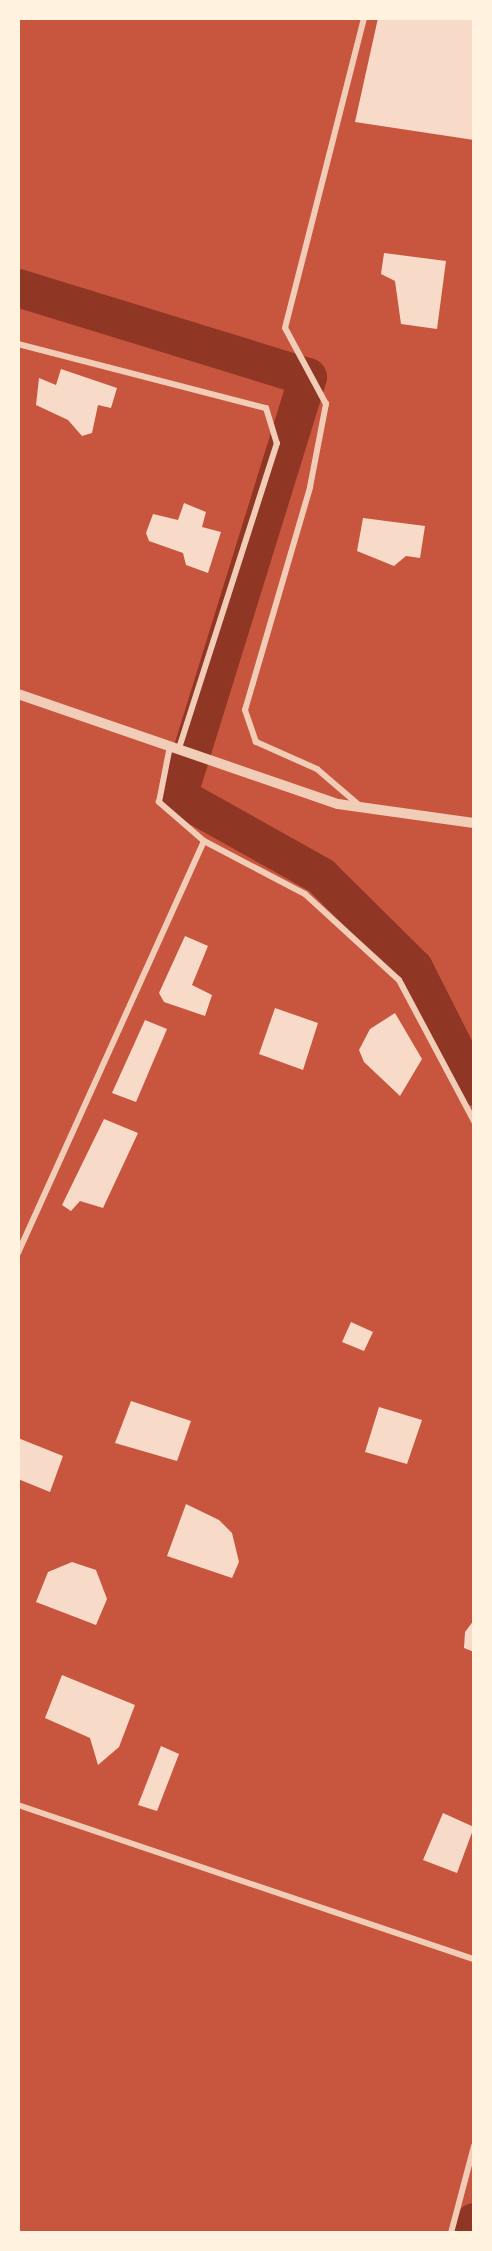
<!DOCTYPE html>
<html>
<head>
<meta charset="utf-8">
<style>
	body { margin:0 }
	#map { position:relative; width:492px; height:2251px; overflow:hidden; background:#c8553d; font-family:"Asap Condensed",sans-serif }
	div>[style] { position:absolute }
	.canal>* { height:38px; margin:-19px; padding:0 19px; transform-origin:19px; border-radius:19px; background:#8f3625 }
	.building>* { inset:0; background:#f7dbc8 }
	.minor>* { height:6px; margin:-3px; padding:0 3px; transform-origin:3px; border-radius:3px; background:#f1ccb7 }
	.tertiary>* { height:10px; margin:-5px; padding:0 5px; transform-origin:5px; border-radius:5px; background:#f1ccb7 }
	span { translate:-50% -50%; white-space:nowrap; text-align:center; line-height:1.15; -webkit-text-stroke:6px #fff3e0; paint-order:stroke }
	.frame { position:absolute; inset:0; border:20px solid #fff3e0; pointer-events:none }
</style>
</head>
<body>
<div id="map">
	<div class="canal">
		<div style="left:18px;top:288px;width:303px;rotate:17.1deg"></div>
		<div style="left:308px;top:377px;width:439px;rotate:107.2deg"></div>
		<div style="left:178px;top:796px;width:164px;rotate:29.2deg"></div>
		<div style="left:321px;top:876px;width:131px;rotate:44.7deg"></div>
		<div style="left:414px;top:968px;width:133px;rotate:63.2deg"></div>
		<div style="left:471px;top:2233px;width:11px;rotate:-75deg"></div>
	</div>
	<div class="building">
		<div style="clip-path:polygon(378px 18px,474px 18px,474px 140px,355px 122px)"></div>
		<div style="clip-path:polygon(384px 253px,446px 261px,437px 329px,401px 324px,395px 281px,381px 274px)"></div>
		<div style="clip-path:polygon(61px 369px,117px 388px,111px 408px,98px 405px,92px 433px,82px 436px,68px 420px,36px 405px,39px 378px,56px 385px)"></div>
		<div style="clip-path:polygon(184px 503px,206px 512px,202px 527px,221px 532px,208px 573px,186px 565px,183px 553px,149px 541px,146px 533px,153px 514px,178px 520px)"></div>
		<div style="clip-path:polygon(363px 518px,425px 526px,420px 558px,406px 556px,394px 566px,357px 551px)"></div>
		<div style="clip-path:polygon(185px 936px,208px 946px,192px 985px,212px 995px,205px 1016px,164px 1002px,159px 993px)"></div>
		<div style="clip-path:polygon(275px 1008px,318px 1023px,303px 1070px,259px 1054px)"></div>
		<div style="clip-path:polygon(395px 1013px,422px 1059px,400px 1096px,364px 1062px,359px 1050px,370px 1029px)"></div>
		<div style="clip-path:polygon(145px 1020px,167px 1029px,136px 1102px,112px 1093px)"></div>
		<div style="clip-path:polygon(104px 1119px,138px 1133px,103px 1208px,80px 1201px,71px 1211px,62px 1205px)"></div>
		<div style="clip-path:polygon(351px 1322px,373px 1332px,364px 1351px,342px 1342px)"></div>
		<div style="clip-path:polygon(131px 1401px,191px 1421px,177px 1461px,115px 1443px)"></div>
		<div style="clip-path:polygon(379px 1407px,422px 1420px,407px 1464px,365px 1452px)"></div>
		<div style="clip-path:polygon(18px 1438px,63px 1456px,50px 1492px,18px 1479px)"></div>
		<div style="clip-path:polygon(186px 1504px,219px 1520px,232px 1533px,239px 1562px,232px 1578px,167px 1556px)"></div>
		<div style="clip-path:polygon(72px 1562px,96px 1570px,107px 1599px,96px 1625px,36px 1602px,48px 1572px)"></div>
		<div style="clip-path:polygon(474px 1620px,474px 1652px,464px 1648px,465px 1632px)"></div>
		<div style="clip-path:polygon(62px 1675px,135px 1705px,119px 1747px,98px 1765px,90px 1738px,45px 1718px)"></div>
		<div style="clip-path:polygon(161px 1746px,179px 1754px,157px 1811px,138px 1805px)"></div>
		<div style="clip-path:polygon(443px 1813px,474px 1827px,457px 1873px,423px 1860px)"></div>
	</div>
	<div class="minor">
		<div style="left:18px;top:344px;width:256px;rotate:14.5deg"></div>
		<div style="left:266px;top:408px;width:37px;rotate:73deg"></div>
		<div style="left:277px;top:443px;width:321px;rotate:107.8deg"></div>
		<div style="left:359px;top:805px;width:55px;rotate:-139.4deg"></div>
		<div style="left:317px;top:769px;width:67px;rotate:-156.1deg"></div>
		<div style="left:256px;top:742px;width:34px;rotate:-109deg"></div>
		<div style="left:245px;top:710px;width:232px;rotate:-73.7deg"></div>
		<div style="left:310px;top:487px;width:85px;rotate:-79.1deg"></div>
		<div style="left:326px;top:404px;width:86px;rotate:-118.3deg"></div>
		<div style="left:285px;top:328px;width:320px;rotate:-75.7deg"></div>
		<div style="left:204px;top:841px;width:114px;rotate:27.7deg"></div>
		<div style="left:305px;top:894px;width:127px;rotate:42.5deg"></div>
		<div style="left:399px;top:980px;width:160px;rotate:62deg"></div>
		<div style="left:18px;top:1253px;width:452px;rotate:-65.7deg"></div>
		<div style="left:204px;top:841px;width:60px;rotate:-139.1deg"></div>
		<div style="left:159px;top:802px;width:57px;rotate:-78.9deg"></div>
		<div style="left:18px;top:1805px;width:481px;rotate:18.7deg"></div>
		<div style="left:451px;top:2233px;width:90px;rotate:-75.2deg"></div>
	</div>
	<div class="tertiary">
		<div style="left:18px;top:694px;width:338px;rotate:19deg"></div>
		<div style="left:338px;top:804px;width:137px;rotate:8deg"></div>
	</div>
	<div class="frame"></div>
</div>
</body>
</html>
